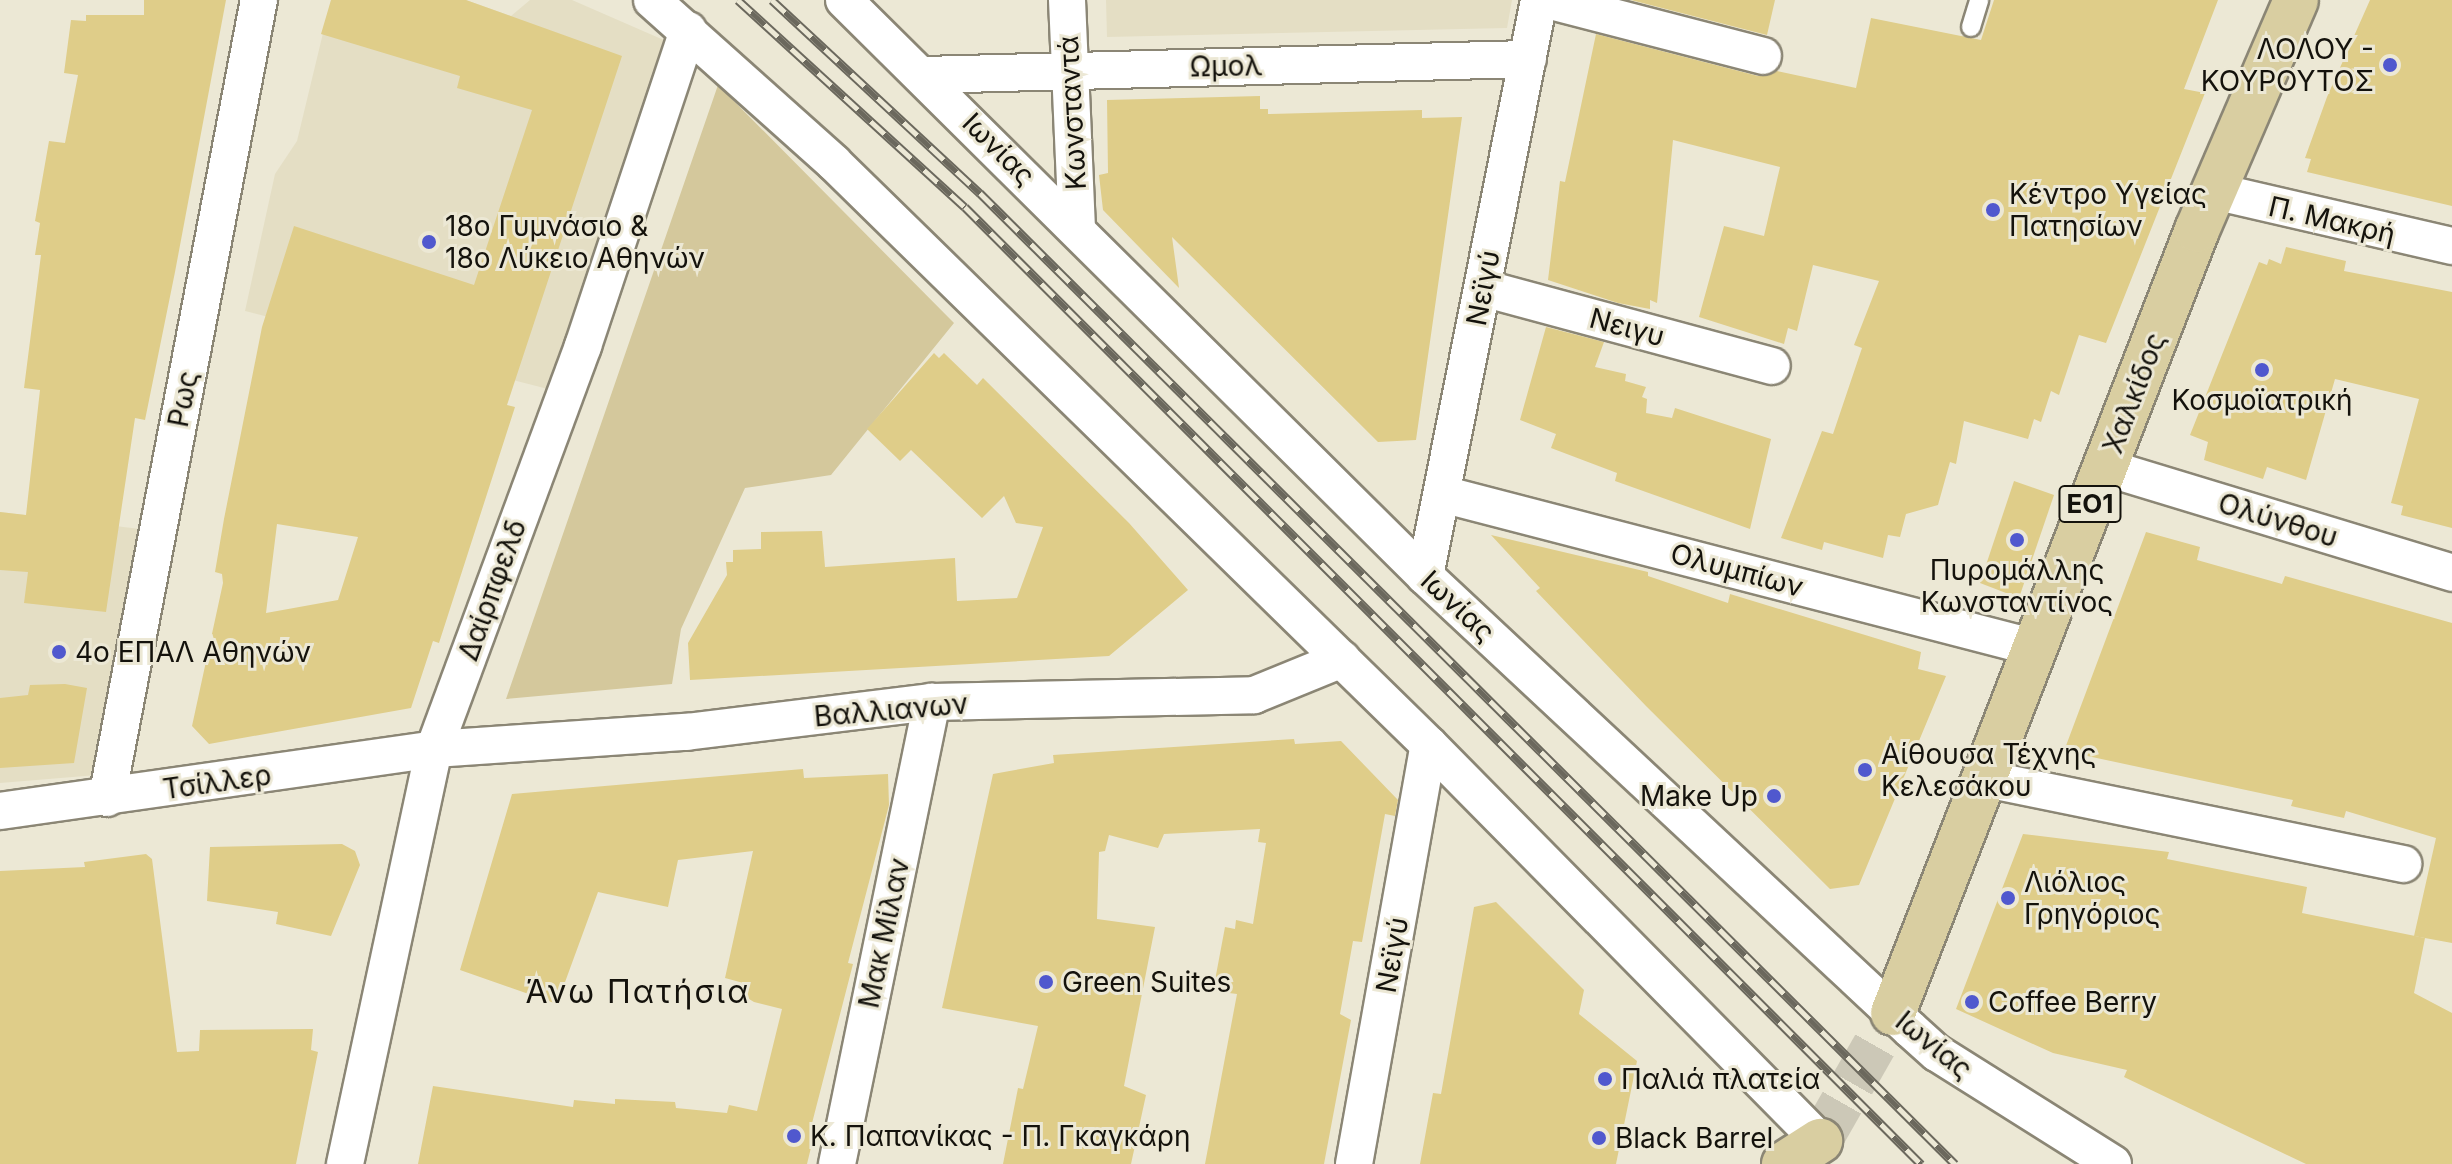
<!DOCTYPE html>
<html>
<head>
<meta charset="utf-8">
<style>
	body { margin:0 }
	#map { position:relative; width:2452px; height:1164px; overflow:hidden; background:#ece8d5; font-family:Inter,sans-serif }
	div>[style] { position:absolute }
	.built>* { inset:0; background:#e4dec4 }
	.green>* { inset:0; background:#d4c89c }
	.building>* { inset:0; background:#dfcd89 }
	.primary-tunnel>* { height:44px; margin-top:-22px; transform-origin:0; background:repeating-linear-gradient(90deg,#ccc8b7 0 44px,transparent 0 66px) }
	.roads { filter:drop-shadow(2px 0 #8b8675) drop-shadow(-2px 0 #8b8675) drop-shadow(0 2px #8b8675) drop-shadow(0 -2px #8b8675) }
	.lane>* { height:18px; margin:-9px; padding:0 9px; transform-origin:9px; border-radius:9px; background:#fff }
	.street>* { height:36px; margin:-18px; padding:0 18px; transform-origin:18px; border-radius:18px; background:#fff }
	.primary>* { height:44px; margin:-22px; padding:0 22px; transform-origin:22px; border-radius:22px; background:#d9cea1 }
	.rail>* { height:9px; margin-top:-4.5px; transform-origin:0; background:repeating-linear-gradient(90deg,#ece8d5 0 18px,#6b685d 0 36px); box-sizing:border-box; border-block:2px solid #6b685d }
	.dots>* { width:22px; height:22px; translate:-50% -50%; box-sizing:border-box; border:4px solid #ece8d5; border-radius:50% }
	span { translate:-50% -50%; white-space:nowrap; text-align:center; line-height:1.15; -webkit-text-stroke:6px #ece8d5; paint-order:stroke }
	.shield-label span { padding:2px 6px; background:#ece8d5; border:2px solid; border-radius:6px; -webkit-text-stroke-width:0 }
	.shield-label { font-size:26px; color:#14120c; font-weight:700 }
	.poi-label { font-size:28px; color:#14120c }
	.right { translate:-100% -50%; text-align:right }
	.left { translate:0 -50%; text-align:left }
	.street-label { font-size:28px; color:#14120c }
	.quarter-label { font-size:32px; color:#14120c; letter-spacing:2px }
</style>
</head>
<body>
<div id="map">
	<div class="built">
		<div style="clip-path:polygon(331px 0,466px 0,511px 16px,530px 0,572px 0,666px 41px,548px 389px,245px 311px,275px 174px,297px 141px)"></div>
		<div style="clip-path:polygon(1106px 0,1512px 0,1507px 28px,1107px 37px)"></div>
		<div style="clip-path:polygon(0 512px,140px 529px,97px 775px,0 783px)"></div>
	</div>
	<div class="green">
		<div style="clip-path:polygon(718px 85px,954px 323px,831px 475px,745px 488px,681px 629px,672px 684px,506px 699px)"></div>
	</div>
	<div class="building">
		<div style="clip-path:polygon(144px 0,226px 0,175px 272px,145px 420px,135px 418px,106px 612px,24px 603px,28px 572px,0 570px,0 512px,26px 515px,40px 390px,24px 388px,41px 255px,35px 255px,40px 223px,35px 221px,49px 141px,65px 143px,78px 75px,64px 73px,71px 20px,86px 21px,86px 15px,144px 15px)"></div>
		<div style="clip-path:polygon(evenodd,331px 0,466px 0,622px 56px,507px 405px,515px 407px,439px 643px,433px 641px,411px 708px,209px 744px,192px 726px,223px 583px,222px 574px,215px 572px,224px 519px,262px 327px,294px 226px,474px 285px,532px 110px,457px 88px,460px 76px,321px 34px,331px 0,277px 524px,358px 537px,338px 600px,266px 613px,277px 524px)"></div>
		<div style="clip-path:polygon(1631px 0,1775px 0,1767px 35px)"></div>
		<div style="clip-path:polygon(1994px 0,2218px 0,2184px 89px,2205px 93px,2106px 343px,2079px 335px,2059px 395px,2051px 391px,2041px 422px,2034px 419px,2028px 439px,1964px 421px,1956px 464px,1950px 462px,1938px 505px,1906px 514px,1900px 537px,1888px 535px,1883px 558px,1824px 542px,1822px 550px,1781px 538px,1822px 431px,1833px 434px,1862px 348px,1854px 345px,1879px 281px,1813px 265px,1797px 331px,1788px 328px,1784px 344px,1699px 317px,1724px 226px,1764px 236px,1780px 167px,1673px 140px,1657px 303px,1650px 300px,1650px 309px,1618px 303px,1548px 280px,1560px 181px,1565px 182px,1596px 34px,1758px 76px,1777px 71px,1856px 88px,1871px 18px,1981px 40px)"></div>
		<div style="clip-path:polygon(2370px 0,2452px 0,2452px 206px,2307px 172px,2311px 159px,2305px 158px,2327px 97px)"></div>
		<div style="clip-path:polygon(1260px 96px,1260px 109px,1268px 109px,1268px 114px,1422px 110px,1422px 118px,1462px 117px,1416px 440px,1378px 442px,1172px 237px,1179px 288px,1103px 210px,1099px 175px,1108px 173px,1107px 100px)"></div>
		<div style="clip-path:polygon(2286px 247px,2346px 261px,2344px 271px,2452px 292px,2452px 528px,2401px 515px,2403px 506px,2391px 503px,2419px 399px,2335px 379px,2306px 480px,2267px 467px,2263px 479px,2204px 460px,2208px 442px,2190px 435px,2259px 262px,2267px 265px,2269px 259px,2281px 264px)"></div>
		<div style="clip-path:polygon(1546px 327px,1604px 342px,1595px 367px,1626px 374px,1625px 381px,1646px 387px,1642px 397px,1647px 399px,1646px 413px,1672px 418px,1675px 408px,1771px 439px,1750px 529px,1615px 481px,1617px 473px,1551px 448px,1556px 434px,1520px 420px)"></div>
		<div style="clip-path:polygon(934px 353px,939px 358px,944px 353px,977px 385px,983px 378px,1129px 523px,1188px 590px,1109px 656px,690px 680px,688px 643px,727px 575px,726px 562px,733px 562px,733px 550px,761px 549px,761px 532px,822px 531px,825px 567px,955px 558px,957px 601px,1017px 598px,1043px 527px,1016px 523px,1004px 496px,982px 518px,911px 450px,900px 461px,867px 429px)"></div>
		<div style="clip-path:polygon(2014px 481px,2054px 495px,2019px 598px,1980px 583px)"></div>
		<div style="clip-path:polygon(2146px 532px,2200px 547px,2197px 560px,2282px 584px,2285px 576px,2452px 623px,2452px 943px,2414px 936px,2436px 838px,2346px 811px,2344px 818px,2291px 806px,2293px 800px,2064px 751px)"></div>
		<div style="clip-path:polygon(1491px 535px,1648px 572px,1648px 576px,1728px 603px,1730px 594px,1921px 652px,1918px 669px,1946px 676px,1859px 885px,1830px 889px,1646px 706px,1536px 591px,1540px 588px)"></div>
		<div style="clip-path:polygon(65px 684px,87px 688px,74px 763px,0 768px,0 698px,28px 695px,30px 685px)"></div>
		<div style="clip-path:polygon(1294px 739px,1295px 744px,1341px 741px,1398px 800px,1395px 816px,1385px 814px,1362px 942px,1353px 941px,1340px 1014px,1351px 1020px,1324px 1164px,1205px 1164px,1237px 994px,1213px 991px,1225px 927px,1235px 929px,1236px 920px,1253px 924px,1266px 843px,1258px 842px,1260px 829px,1164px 834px,1158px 848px,1109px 835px,1105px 851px,1099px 852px,1097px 919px,1155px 927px,1124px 1086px,1146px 1095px,1131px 1164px,1003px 1164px,1018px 1088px,1023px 1089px,1038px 1026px,942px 1008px,993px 774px,1054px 763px,1053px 755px)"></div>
		<div style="clip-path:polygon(803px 769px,804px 778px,888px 774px,889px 805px,848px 963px,853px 964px,810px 1131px,815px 1131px,807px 1164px,418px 1164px,433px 1086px,573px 1107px,574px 1100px,615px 1104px,615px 1099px,675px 1102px,676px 1108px,727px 1113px,729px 1105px,757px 1111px,782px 1009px,754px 1002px,744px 996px,747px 984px,725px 978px,753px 851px,678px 860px,668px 907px,598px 892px,557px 1004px,460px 970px,512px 794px)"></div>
		<div style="clip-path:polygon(2023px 834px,2169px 852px,2167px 859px,2307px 887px,2302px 913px,2425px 938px,2414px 993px,2452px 1013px,2452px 1164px,2306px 1164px,2124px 1077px,2127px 1070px,2053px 1053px,1956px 1009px)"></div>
		<div style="clip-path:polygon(342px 844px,355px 851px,360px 865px,331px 936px,276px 924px,278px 912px,207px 901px,210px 847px)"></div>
		<div style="clip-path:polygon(146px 854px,152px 859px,177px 1052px,199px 1051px,200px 1030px,313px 1029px,311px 1050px,318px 1052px,296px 1164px,0 1164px,0 871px,85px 867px,84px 862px)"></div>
		<div style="clip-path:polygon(1496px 902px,1584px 990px,1579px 1014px,1637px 1061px,1616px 1164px,1420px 1164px,1433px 1093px,1441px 1094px,1474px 907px)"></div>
	</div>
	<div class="primary-tunnel">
		<div style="left:1820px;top:1141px;width:147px;rotate:-60.3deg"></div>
	</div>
	<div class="roads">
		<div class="lane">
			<div style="left:1971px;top:27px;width:28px;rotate:-73deg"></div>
		</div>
		<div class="street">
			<div style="left:652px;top:0;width:243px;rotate:41.8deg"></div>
			<div style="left:833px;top:162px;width:834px;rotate:44.37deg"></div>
			<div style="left:1429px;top:745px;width:557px;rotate:45.36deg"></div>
			<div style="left:844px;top:0;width:818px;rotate:44.75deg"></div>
			<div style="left:1425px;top:576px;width:664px;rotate:43.05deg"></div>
			<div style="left:1910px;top:1029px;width:36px;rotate:42deg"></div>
			<div style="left:1937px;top:1053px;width:208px;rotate:32.2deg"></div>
			<div style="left:1067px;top:0;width:226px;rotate:87.5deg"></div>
			<div style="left:1547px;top:0;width:223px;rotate:14.5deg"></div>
			<div style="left:924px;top:75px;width:604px;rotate:-1.52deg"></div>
			<div style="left:2214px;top:191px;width:244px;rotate:13deg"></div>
			<div style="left:1483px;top:288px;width:299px;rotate:15.1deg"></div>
			<div style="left:2104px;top:467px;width:364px;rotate:16.9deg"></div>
			<div style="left:1442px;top:494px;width:610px;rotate:14.54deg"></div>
			<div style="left:1425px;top:576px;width:587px;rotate:-78.8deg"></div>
			<div style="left:1981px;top:778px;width:431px;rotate:11.5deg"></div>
			<div style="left:107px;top:798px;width:812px;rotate:-79.22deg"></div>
			<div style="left:0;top:811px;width:438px;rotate:-8.1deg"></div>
			<div style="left:434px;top:749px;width:253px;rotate:-3.9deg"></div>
			<div style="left:686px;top:732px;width:248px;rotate:-7deg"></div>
			<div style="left:932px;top:702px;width:322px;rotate:-1.2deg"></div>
			<div style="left:1254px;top:695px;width:95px;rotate:-22.2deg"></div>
			<div style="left:345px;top:1164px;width:424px;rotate:-77.9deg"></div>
			<div style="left:434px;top:749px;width:430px;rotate:-69.7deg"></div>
			<div style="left:583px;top:346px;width:333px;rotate:-71.6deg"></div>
			<div style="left:837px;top:1164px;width:472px;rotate:-78.4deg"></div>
			<div style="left:1354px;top:1164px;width:426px;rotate:-79.9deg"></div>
		</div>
		<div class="primary">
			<div style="left:1893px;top:1013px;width:840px;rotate:-68.78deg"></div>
			<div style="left:2197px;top:230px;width:250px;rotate:-66.7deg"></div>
			<div style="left:1784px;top:1164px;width:43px;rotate:-32.6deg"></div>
		</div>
	</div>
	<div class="rail">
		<div style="left:738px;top:0;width:307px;rotate:42.4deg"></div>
		<div style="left:965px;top:207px;width:1353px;rotate:45.03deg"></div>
		<div style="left:772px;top:0;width:284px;rotate:42.9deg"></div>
		<div style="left:980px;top:193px;width:1376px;rotate:44.88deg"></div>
	</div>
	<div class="dots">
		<div style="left:2390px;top:65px;background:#5058ce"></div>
		<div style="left:1993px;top:210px;background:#5058ce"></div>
		<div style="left:429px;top:242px;background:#5058ce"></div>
		<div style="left:2262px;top:370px;background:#5058ce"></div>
		<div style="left:2017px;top:540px;background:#5058ce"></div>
		<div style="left:59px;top:652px;background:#5058ce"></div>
		<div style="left:1865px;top:770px;background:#5058ce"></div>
		<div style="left:1774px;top:796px;background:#5058ce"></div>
		<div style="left:2008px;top:898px;background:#5058ce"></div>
		<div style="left:1046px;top:982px;background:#5058ce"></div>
		<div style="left:1972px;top:1002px;background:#5058ce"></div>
		<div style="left:1605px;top:1079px;background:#5058ce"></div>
		<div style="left:794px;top:1136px;background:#5058ce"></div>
		<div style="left:1599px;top:1138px;background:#5058ce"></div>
	</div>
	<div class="shield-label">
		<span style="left:2090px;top:504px">ΕΟ1</span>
	</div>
	<div class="poi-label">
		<span class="right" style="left:2374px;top:65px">ΛΟΛΟΥ -<br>ΚΟΥΡΟΥΤΟΣ</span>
		<span class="left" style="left:2009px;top:210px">Κέντρο Υγείας<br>Πατησίων</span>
		<span class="left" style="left:445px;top:242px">18ο Γυμνάσιο &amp;<br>18ο Λύκειο Αθηνών</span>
		<span style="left:2262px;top:400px">Κοσμοϊατρική</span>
		<span style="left:2017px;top:586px">Πυρομάλλης<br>Κωνσταντίνος</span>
		<span class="left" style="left:75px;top:652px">4ο ΕΠΑΛ Αθηνών</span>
		<span class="left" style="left:1881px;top:770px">Αίθουσα Τέχνης<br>Κελεσάκου</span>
		<span class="right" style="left:1758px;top:796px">Make Up</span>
		<span class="left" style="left:2024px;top:898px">Λιόλιος<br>Γρηγόριος</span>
		<span class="left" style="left:1062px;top:982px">Green Suites</span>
		<span class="left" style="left:1988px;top:1002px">Coffee Berry</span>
		<span class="left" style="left:1621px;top:1079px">Παλιά πλατεία</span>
		<span class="left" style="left:810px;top:1136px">Κ. Παπανίκας - Π. Γκαγκάρη</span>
		<span class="left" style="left:1615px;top:1138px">Black Barrel</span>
	</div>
	<div class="street-label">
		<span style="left:1226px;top:66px;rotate:-1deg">Ωμολ</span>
		<span style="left:1072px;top:113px;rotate:-93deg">Κωνσταντά</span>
		<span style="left:999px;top:149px;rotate:45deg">Ιωνίας</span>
		<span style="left:2332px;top:220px;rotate:13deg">Π. Μακρή</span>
		<span style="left:1483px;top:288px;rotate:-79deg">Νεϊγύ</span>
		<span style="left:1627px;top:327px;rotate:15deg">Νειγυ</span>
		<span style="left:2134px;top:393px;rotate:-69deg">Χαλκίδος</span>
		<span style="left:183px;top:399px;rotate:-79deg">Ρως</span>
		<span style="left:2278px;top:520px;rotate:17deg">Ολύνθου</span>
		<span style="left:1737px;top:570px;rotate:15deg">Ολυμπίων</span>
		<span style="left:492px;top:590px;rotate:-70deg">Δαίρπφελδ</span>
		<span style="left:1458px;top:606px;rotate:43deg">Ιωνίας</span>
		<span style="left:891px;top:710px;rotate:-5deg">Βαλλιανων</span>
		<span style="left:217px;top:782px;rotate:-8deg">Τσίλλερ</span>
		<span style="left:884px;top:933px;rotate:-78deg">Μακ Μίλαν</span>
		<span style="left:1392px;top:955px;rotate:-80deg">Νεϊγύ</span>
		<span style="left:1934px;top:1045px;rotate:39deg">Ιωνίας</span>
	</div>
	<div class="quarter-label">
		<span style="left:638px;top:992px">Άνω Πατήσια</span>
	</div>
</div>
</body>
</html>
